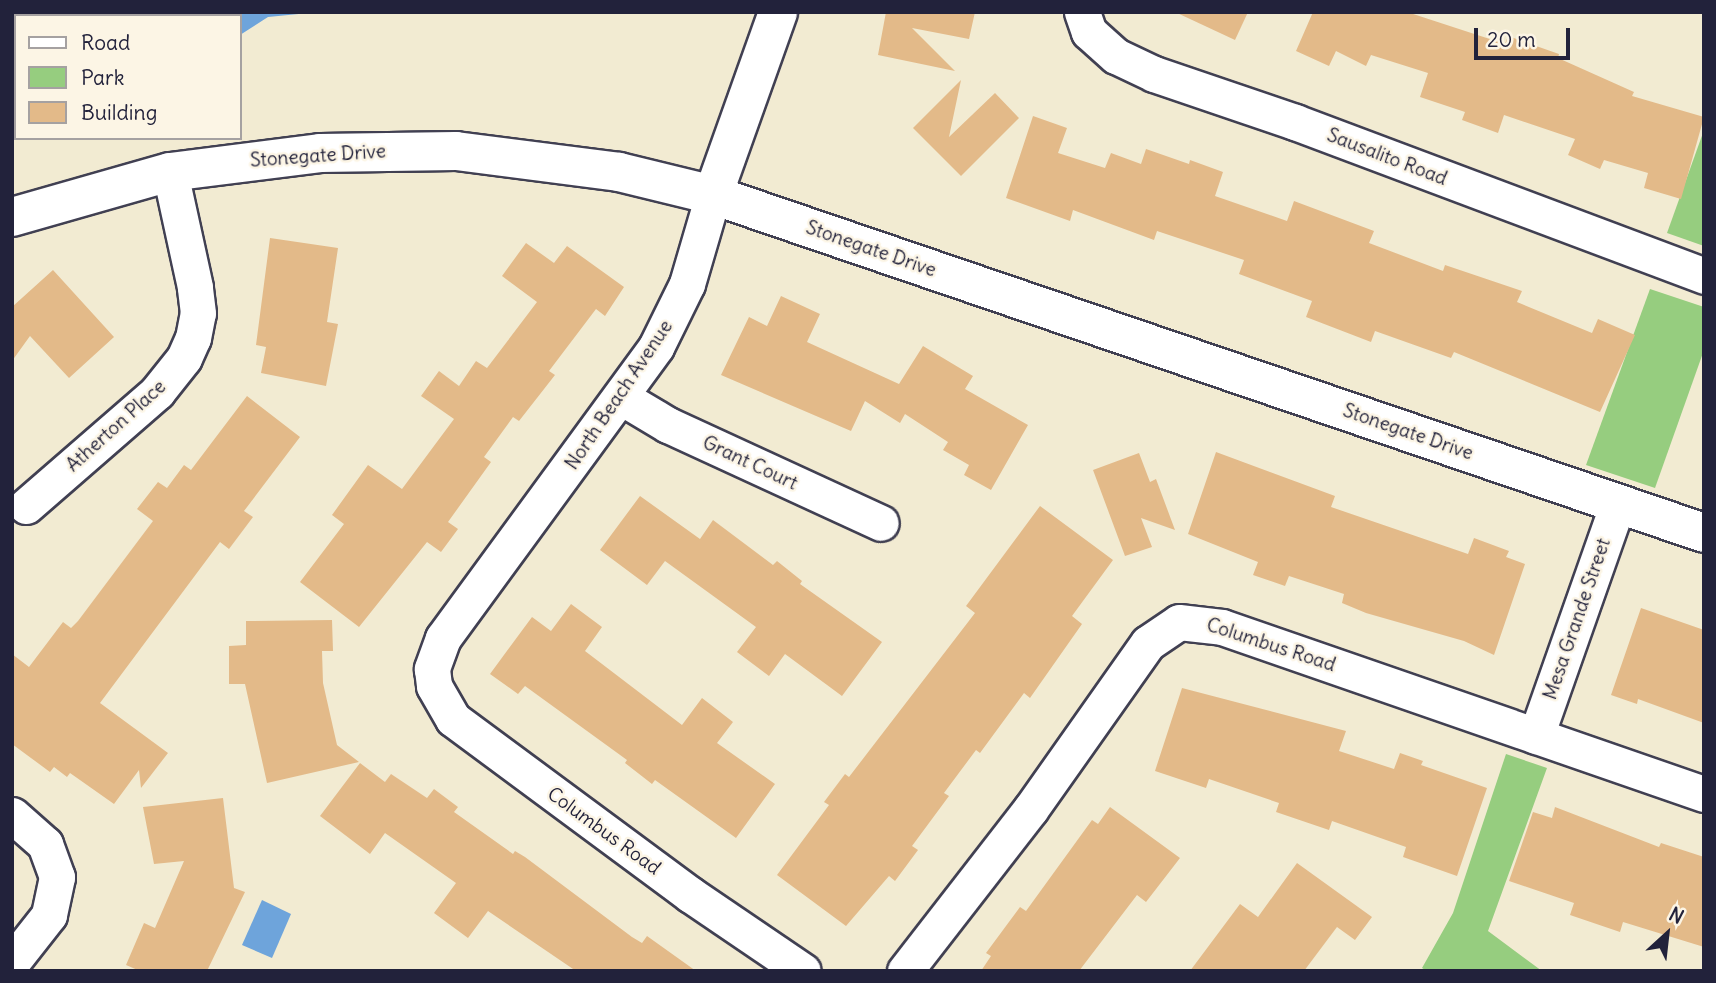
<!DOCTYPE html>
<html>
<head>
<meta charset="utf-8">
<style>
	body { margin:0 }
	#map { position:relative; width:1716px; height:983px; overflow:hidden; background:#f2ebd2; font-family:Delius,sans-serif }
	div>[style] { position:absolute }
	.green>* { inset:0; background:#96cd7f }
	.water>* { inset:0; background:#6ea4db }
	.building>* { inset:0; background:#e3ba89 }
	.roads { filter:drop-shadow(2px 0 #414052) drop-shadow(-2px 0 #414052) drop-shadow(0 2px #414052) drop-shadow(0 -2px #414052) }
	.street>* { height:35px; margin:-17.5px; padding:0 17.5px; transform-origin:17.5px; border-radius:17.5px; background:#fff }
	.secondary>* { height:38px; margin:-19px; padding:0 19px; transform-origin:19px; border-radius:19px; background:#fff }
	span { translate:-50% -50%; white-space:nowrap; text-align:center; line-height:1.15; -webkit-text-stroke:5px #fcf5e5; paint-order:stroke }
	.street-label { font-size:19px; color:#22223b }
	.frame { position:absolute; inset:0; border:14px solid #22223b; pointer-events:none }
	.legend { position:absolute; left:14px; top:14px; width:228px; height:126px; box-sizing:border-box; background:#fcf5e5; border:2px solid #a5a1a1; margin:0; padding:9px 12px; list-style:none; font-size:21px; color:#22223b }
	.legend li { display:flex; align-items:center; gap:14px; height:35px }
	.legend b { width:35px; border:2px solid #a5a1a1 }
	.north { position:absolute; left:1632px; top:899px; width:70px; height:70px; -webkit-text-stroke:5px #fcf5e5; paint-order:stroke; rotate:27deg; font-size:19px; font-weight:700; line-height:28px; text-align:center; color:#22223b }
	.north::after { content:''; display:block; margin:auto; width:24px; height:32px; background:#22223b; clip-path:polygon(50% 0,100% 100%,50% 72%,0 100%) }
	.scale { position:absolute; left:1474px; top:28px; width:96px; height:32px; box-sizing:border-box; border:4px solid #22223b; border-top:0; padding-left:9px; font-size:21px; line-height:24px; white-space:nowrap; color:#22223b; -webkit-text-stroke:5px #fcf5e5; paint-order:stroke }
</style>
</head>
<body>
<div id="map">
	<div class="green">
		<div style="clip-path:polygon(1704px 130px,1704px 246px,1667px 233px)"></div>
		<div style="clip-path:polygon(1650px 289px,1704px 307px,1704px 350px,1655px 488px,1586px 465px)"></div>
		<div style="clip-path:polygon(1506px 754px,1547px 768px,1488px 931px,1542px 971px,1427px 971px,1422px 968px,1453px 913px)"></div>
	</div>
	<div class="water">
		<div style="clip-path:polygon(12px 12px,319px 12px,268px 17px,240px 35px,240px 16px,16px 16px,12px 99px)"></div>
		<div style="clip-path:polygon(262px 900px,291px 914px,272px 958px,242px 945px)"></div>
	</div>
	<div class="building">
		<div style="clip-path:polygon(886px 12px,975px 12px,969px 39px,912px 28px,955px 71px,878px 55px)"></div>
		<div style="clip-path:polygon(1175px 12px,1248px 12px,1235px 40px)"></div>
		<div style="clip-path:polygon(1313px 12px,1407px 12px,1505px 44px,1508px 36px,1559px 54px,1558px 58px,1634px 92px,1632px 96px,1704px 117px,1681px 199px,1644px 188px,1648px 173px,1604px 160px,1600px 169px,1568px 155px,1575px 139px,1504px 115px,1498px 133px,1462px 120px,1465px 112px,1420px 97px,1428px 73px,1371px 55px,1366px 66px,1336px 51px,1329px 66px,1296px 51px)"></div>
		<div style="clip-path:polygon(961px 80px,949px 137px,995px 93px,1019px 118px,961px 176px,913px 128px)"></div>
		<div style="clip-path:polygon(1033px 116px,1067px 128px,1058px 153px,1105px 168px,1111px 153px,1141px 164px,1146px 149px,1189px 164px,1190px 160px,1223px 172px,1215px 196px,1287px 221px,1294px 201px,1374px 231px,1369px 243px,1443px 271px,1445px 265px,1522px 291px,1517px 302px,1592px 333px,1598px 319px,1635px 335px,1600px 412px,1454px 352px,1451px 358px,1375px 331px,1371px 342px,1306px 317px,1312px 301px,1239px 274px,1244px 260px,1157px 231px,1154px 240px,1073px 210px,1070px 221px,1006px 198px)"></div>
		<div style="clip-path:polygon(270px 238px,338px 248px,327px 322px,338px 324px,326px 386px,261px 373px,266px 347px,256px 345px)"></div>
		<div style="clip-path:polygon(526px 243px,554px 263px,567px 246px,624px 287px,605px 316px,596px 309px,549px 371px,555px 375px,519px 421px,513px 417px,484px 457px,491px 462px,448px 522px,458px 529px,441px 552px,427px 542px,359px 627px,300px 582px,344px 524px,332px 515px,368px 465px,402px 489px,454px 419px,421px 396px,439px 371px,459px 386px,476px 361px,487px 368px,537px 302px,502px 276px)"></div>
		<div style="clip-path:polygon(53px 270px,114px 337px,69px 378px,30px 336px,12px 361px,12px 307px)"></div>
		<div style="clip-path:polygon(781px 296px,820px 314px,807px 342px,899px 384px,923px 346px,973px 376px,965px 389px,1028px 425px,991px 490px,964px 475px,969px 465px,943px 450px,948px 442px,905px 414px,900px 423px,865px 401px,851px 431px,721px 375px,749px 317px,767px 326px)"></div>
		<div style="clip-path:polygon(247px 396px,300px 437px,244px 511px,253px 517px,229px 549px,220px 542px,100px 703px,168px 753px,141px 788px,139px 770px,114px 804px,70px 773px,67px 777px,54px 767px,50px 772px,12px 744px,12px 654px,29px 667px,63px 622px,71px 628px,78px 621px,153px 521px,137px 509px,158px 482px,167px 488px,184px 465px,191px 470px)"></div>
		<div style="clip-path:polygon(1216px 452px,1335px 496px,1331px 507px,1468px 554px,1474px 538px,1509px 551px,1506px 557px,1525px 564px,1494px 655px,1464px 641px,1366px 613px,1342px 603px,1344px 594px,1289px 576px,1285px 586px,1253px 575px,1258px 562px,1188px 534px)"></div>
		<div style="clip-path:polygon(1139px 453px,1150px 482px,1156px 479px,1175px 530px,1141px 518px,1152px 547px,1125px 556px,1093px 470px)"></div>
		<div style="clip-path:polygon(640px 496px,700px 539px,713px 520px,773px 565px,777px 561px,802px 581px,800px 584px,882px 642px,842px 696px,785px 654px,769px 676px,737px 652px,756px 627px,665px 561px,647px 585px,600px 550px)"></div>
		<div style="clip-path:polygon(1040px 506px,1113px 560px,1072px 616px,1082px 624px,1030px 698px,1024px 693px,980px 753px,976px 750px,944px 793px,949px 796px,912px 846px,918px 850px,895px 881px,889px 876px,846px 926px,777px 875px,829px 805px,824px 802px,845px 774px,849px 777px,975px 613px,966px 606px)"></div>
		<div style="clip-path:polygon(571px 604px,602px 627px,585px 651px,682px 725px,702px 698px,733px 722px,717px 743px,775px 784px,736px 838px,655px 780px,652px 784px,625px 763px,627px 760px,525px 686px,518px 694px,490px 674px,532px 617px,551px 631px)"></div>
		<div style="clip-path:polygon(1641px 608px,1704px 630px,1704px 723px,1638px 699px,1637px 704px,1611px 695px)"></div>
		<div style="clip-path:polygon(332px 620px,333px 651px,322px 651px,323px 683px,337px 745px,359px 762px,267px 783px,245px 684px,229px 684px,229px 646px,246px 645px,246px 621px)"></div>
		<div style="clip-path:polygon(1182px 688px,1346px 731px,1339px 751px,1394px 769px,1400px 753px,1423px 761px,1421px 765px,1487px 788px,1457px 876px,1403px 857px,1406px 847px,1332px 821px,1329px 830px,1276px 812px,1279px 803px,1209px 779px,1206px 788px,1155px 771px)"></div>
		<div style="clip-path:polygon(360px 763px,385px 782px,391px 774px,427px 798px,434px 789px,458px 807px,454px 812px,513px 854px,515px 851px,525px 857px,632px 937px,642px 943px,647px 936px,696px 971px,576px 971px,488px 911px,468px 938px,434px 913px,456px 883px,385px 833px,370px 854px,320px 816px)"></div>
		<div style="clip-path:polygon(223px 798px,234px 888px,245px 892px,207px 971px,140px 971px,126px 965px,144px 923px,155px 928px,184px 861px,154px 864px,143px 807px)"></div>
		<div style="clip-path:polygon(1110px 807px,1180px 858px,1146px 902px,1137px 895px,1079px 971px,981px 971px,991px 956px,986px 953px,1020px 907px,1026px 911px,1092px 820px,1098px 824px)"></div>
		<div style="clip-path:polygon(1555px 807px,1659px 847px,1661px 843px,1704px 857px,1704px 947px,1623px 922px,1620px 932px,1570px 915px,1574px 903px,1509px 881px,1533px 812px,1552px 818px)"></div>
		<div style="clip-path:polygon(1297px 863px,1372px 917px,1355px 940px,1337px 927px,1304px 971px,1190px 971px,1240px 904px,1258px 917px)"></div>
	</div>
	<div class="roads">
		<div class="street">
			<div style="left:1082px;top:12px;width:21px;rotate:71deg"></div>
			<div style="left:1089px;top:32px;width:36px;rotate:42deg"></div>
			<div style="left:1116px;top:56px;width:42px;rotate:25.3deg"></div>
			<div style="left:1154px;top:74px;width:149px;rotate:18.8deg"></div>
			<div style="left:1295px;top:122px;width:437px;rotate:20.6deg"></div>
			<div style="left:713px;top:195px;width:93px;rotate:106.3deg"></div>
			<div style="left:687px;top:284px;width:70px;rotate:116.2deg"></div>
			<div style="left:656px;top:347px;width:361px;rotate:126.2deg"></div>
			<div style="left:443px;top:638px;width:33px;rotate:110deg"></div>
			<div style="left:432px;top:669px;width:17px;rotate:83deg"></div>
			<div style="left:434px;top:686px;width:38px;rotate:60deg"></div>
			<div style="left:453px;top:719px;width:296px;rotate:36.5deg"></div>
			<div style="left:691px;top:895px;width:135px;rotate:34.2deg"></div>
			<div style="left:621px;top:397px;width:55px;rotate:30.8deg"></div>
			<div style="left:668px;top:425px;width:234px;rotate:24.7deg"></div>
			<div style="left:26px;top:506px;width:174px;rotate:-41deg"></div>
			<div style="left:157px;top:392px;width:43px;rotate:-51.5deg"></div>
			<div style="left:184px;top:358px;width:22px;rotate:-66deg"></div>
			<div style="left:193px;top:338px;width:25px;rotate:-79deg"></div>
			<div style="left:198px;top:313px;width:26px;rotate:-97deg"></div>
			<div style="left:195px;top:287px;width:118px;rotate:-102.3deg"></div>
			<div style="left:1536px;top:736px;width:247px;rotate:-70.6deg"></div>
			<div style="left:12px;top:815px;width:44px;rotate:41.3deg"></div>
			<div style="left:45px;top:844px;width:35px;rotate:70deg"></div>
			<div style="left:57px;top:877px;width:39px;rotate:102deg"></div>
			<div style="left:49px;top:915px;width:60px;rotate:128.2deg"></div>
			<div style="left:905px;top:971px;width:204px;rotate:-52.2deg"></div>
			<div style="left:1030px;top:810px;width:204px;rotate:-54.8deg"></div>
			<div style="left:1148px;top:643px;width:37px;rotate:-34deg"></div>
			<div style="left:1179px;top:622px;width:43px;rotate:6.6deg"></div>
			<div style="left:1222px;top:627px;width:510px;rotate:19.11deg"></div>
		</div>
		<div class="secondary">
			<div style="left:713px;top:195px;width:194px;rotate:-70.4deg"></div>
			<div style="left:12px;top:217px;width:164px;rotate:-15.9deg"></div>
			<div style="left:170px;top:172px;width:151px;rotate:-7.2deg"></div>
			<div style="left:320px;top:153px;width:136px;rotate:-0.8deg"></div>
			<div style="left:456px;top:151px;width:164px;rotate:7.3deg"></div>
			<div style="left:619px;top:172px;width:97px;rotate:13.7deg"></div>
			<div style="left:713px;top:195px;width:1047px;rotate:18.83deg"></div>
		</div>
	</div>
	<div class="street-label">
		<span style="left:318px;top:156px;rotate:-4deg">Stonegate Drive</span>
		<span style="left:1387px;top:157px;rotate:21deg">Sausalito Road</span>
		<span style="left:871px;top:249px;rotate:19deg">Stonegate Drive</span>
		<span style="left:619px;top:395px;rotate:-56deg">North Beach Avenue</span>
		<span style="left:116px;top:426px;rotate:-42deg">Atherton Place</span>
		<span style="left:1408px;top:432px;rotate:19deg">Stonegate Drive</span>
		<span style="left:750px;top:463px;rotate:25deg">Grant Court</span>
		<span style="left:1577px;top:619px;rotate:-71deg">Mesa Grande Street</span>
		<span style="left:1271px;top:645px;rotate:18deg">Columbus Road</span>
		<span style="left:604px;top:831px;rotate:36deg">Columbus Road</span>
	</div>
	<div class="frame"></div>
	<ul class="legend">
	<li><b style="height:9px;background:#fff"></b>Road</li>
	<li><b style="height:19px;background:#96cd7f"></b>Park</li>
	<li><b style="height:19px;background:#e3ba89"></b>Building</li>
	</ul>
	<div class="north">N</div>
	<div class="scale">20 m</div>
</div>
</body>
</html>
